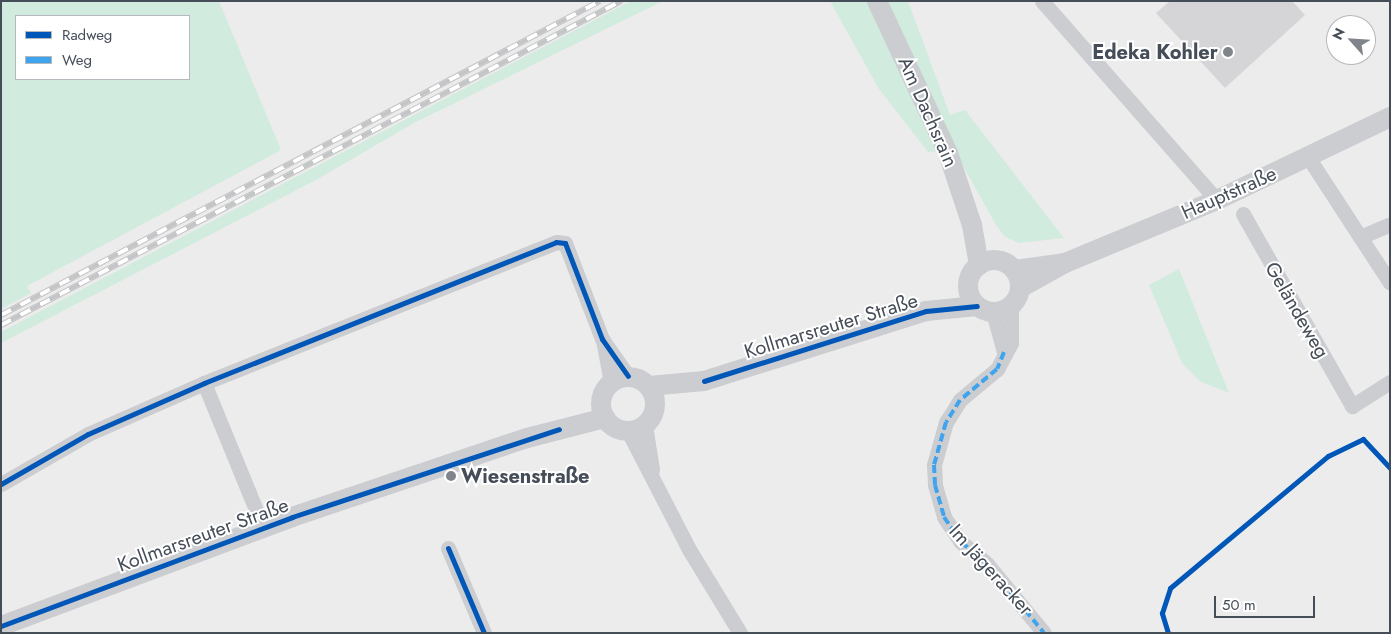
<!DOCTYPE html>
<html>
<head>
<meta charset="utf-8">
<style>
	body { margin:0 }
	#map { position:relative; width:1391px; height:634px; overflow:hidden; background:#edecec; font-family:Jost,sans-serif }
	div>[style] { position:absolute }
	.green>* { inset:0; background:#d1ebde }
	.building>* { inset:0; background:#d5d4d7 }
	.street>* { height:15px; margin:-7.5px; padding:0 7.5px; transform-origin:7.5px; border-radius:7.5px; background:#cbcdd0 }
	.secondary>* { height:20px; margin:-10px; padding:0 10px; transform-origin:10px; border-radius:10px; background:#cbcdd1 }
	.secondary>.ring { margin:-10px; padding:0; box-sizing:content-box; background:none; border:20px solid #cbcdd1; border-radius:50% }
	.rail>* { height:5.5px; margin-top:-2.75px; transform-origin:0; background:repeating-linear-gradient(90deg,#fff 0 11px,#c4c5c7 0 22px); box-sizing:border-box; border-block:1px solid #c4c5c7 }
	.quiet>* { height:4px; margin-top:-2px; transform-origin:0; background:repeating-linear-gradient(90deg,#3fa4ed 0 8px,transparent 0 12px) }
	.cycleway>* { height:5px; margin:-2.5px; padding:0 2.5px; transform-origin:2.5px; border-radius:2.5px; background:#0057b8 }
	.dots>* { width:14px; height:14px; translate:-50% -50%; box-sizing:border-box; border:2px solid #fff; border-radius:50% }
	span { translate:-50% -50%; white-space:nowrap; text-align:center; line-height:1.15; -webkit-text-stroke:4px #fff; paint-order:stroke }
	.poi-label { font-size:20px; color:#454d58; font-weight:700 }
	.right { translate:-100% -50%; text-align:right }
	.left { translate:0 -50%; text-align:left }
	.street-label { font-size:20px; color:#454d58 }
	.frame { position:absolute; inset:0; border:2px solid #454d58; pointer-events:none }
	.legend { position:absolute; left:15px; top:15px; width:175px; height:65px; box-sizing:border-box; background:#fff; border:1px solid #b5b8bc; margin:0; padding:6px 9px; list-style:none; font-size:15px; color:#454d58 }
	.legend li { display:flex; align-items:center; gap:10px; height:25px }
	.legend b { width:25px; border:1px solid #b5b8bc }
	.north { position:absolute; left:1326px; top:15px; width:50px; height:50px; box-sizing:border-box; background:#fff; border:1px solid #b5b8bc; border-radius:50%; rotate:296deg; font-size:14px; font-weight:700; line-height:20px; text-align:center; color:#454d58 }
	.north::after { content:''; display:block; margin:auto; width:18px; height:22px; background:#80858c; clip-path:polygon(50% 0,100% 100%,50% 72%,0 100%) }
	.scale { position:absolute; left:1214px; top:596px; width:101px; height:22px; box-sizing:border-box; border:2px solid #454d58; border-top:0; padding-left:6px; font-size:15px; line-height:18px; white-space:nowrap; color:#454d58; -webkit-text-stroke:4px #fff; paint-order:stroke }
</style>
</head>
<body>
<div id="map">
	<div class="green">
		<div style="clip-path:polygon(evenodd,1px 1px,219px 1px,281px 150px,27px 286px,31px 293px,1px 309px,1px 1px,189px 16px,189px 79px,16px 79px,16px 16px,189px 16px)"></div>
		<div style="clip-path:polygon(631px 1px,663px 1px,414px 123px,316px 180px,1px 343px,1px 332px)"></div>
		<div style="clip-path:polygon(830px 1px,868px 1px,938px 151px,928px 152px,879px 89px)"></div>
		<div style="clip-path:polygon(887px 1px,908px 1px,950px 115px,965px 110px,1064px 238px,1019px 243px,1005px 237px,996px 225px,953px 148px)"></div>
		<div style="clip-path:polygon(1179px 269px,1229px 393px,1201px 382px,1182px 363px,1149px 285px)"></div>
	</div>
	<div class="building">
		<div style="clip-path:polygon(1170px 1px,1292px 1px,1305px 15px,1225px 88px,1156px 13px)"></div>
	</div>
	<div class="street">
		<div style="left:1042px;top:1px;width:265px;rotate:48.7deg"></div>
		<div style="left:1308px;top:157px;width:150px;rotate:56.9deg"></div>
		<div style="left:1243px;top:214px;width:221px;rotate:60.4deg"></div>
		<div style="left:1352px;top:406px;width:45px;rotate:-32.3deg"></div>
		<div style="left:1360px;top:237px;width:33px;rotate:-23deg"></div>
		<div style="left:1011px;top:305px;width:38px;rotate:90deg"></div>
		<div style="left:1011px;top:343px;width:30px;rotate:118deg"></div>
		<div style="left:997px;top:369px;width:48px;rotate:140deg"></div>
		<div style="left:960px;top:400px;width:26px;rotate:122deg"></div>
		<div style="left:946px;top:422px;width:45px;rotate:105.6deg"></div>
		<div style="left:934px;top:465px;width:20px;rotate:87deg"></div>
		<div style="left:935px;top:485px;width:33px;rotate:74deg"></div>
		<div style="left:944px;top:517px;width:30px;rotate:56deg"></div>
		<div style="left:961px;top:542px;width:34px;rotate:40deg"></div>
		<div style="left:987px;top:564px;width:89px;rotate:50.4deg"></div>
		<div style="left:993px;top:312px;width:41px;rotate:74.6deg"></div>
		<div style="left:603px;top:340px;width:43px;rotate:79.2deg"></div>
		<div style="left:204px;top:383px;width:137px;rotate:67.7deg"></div>
		<div style="left:645px;top:425px;width:45px;rotate:81deg"></div>
		<div style="left:628px;top:431px;width:135px;rotate:62.7deg"></div>
		<div style="left:690px;top:551px;width:96px;rotate:58.6deg"></div>
		<div style="left:1px;top:484px;width:100px;rotate:-29.9deg"></div>
		<div style="left:88px;top:434px;width:127px;rotate:-23.7deg"></div>
		<div style="left:204px;top:383px;width:379px;rotate:-21.8deg"></div>
		<div style="left:556px;top:242px;width:9px;rotate:6deg"></div>
		<div style="left:565px;top:243px;width:103px;rotate:68.9deg"></div>
		<div style="left:602px;top:339px;width:45px;rotate:54.9deg"></div>
		<div style="left:448px;top:548px;width:92px;rotate:67deg"></div>
	</div>
	<div class="secondary">
		<div style="left:877px;top:1px;width:168px;rotate:65deg"></div>
		<div style="left:948px;top:153px;width:76px;rotate:71.6deg"></div>
		<div style="left:972px;top:225px;width:41px;rotate:80.1deg"></div>
		<div class="ring" style="left:968px;top:260px;width:32px;height:32px"></div>
		<div style="left:1014px;top:270px;width:51px;rotate:-7.8deg"></div>
		<div style="left:1020px;top:288px;width:51px;rotate:-29.1deg"></div>
		<div style="left:1065px;top:263px;width:165px;rotate:-22.5deg"></div>
		<div style="left:1217px;top:200px;width:192px;rotate:-25.6deg"></div>
		<div class="ring" style="left:601px;top:377px;width:34px;height:34px"></div>
		<div style="left:649px;top:386px;width:55px;rotate:-5.2deg"></div>
		<div style="left:704px;top:381px;width:233px;rotate:-17.5deg"></div>
		<div style="left:926px;top:311px;width:51px;rotate:-5.6deg"></div>
		<div style="left:1px;top:626px;width:311px;rotate:-20.5deg"></div>
		<div style="left:292px;top:517px;width:248px;rotate:-18.6deg"></div>
		<div style="left:527px;top:438px;width:81px;rotate:-14.4deg"></div>
	</div>
	<div class="rail">
		<div style="left:1px;top:315px;width:676px;rotate:-27.66deg"></div>
		<div style="left:1px;top:325px;width:700px;rotate:-27.59deg"></div>
	</div>
	<div class="quiet">
		<div style="left:1004px;top:352px;width:18px;rotate:112deg"></div>
		<div style="left:997px;top:369px;width:48px;rotate:140deg"></div>
		<div style="left:960px;top:400px;width:26px;rotate:122deg"></div>
		<div style="left:946px;top:422px;width:45px;rotate:105.6deg"></div>
		<div style="left:934px;top:465px;width:20px;rotate:87deg"></div>
		<div style="left:935px;top:485px;width:33px;rotate:74deg"></div>
		<div style="left:944px;top:517px;width:30px;rotate:56deg"></div>
		<div style="left:961px;top:542px;width:34px;rotate:40deg"></div>
		<div style="left:987px;top:564px;width:89px;rotate:50.4deg"></div>
	</div>
	<div class="cycleway">
		<div style="left:704px;top:381px;width:233px;rotate:-17.5deg"></div>
		<div style="left:926px;top:311px;width:51px;rotate:-5.6deg"></div>
		<div style="left:1px;top:484px;width:100px;rotate:-29.9deg"></div>
		<div style="left:88px;top:434px;width:127px;rotate:-23.7deg"></div>
		<div style="left:204px;top:383px;width:379px;rotate:-21.8deg"></div>
		<div style="left:556px;top:242px;width:9px;rotate:6deg"></div>
		<div style="left:565px;top:243px;width:103px;rotate:68.9deg"></div>
		<div style="left:602px;top:339px;width:45px;rotate:54.9deg"></div>
		<div style="left:448px;top:548px;width:92px;rotate:67deg"></div>
		<div style="left:1px;top:626px;width:311px;rotate:-20.5deg"></div>
		<div style="left:292px;top:517px;width:281px;rotate:-18.2deg"></div>
		<div style="left:1168px;top:633px;width:21px;rotate:-107deg"></div>
		<div style="left:1162px;top:613px;width:26px;rotate:-72deg"></div>
		<div style="left:1170px;top:588px;width:206px;rotate:-39.9deg"></div>
		<div style="left:1328px;top:456px;width:39px;rotate:-26deg"></div>
		<div style="left:1363px;top:439px;width:40px;rotate:47deg"></div>
	</div>
	<div class="dots">
		<div style="left:1228px;top:52px;background:#80858c"></div>
		<div style="left:451px;top:476px;background:#80858c"></div>
	</div>
	<div class="poi-label">
		<span class="right" style="left:1218px;top:52px">Edeka Kohler</span>
		<span class="left" style="left:461px;top:476px">Wiesenstraße</span>
	</div>
	<div class="street-label">
		<span style="left:928px;top:112px;rotate:66deg">Am Dachsrain</span>
		<span style="left:1229px;top:193px;rotate:-24deg">Hauptstraße</span>
		<span style="left:1297px;top:310px;rotate:60deg">Geländeweg</span>
		<span style="left:831px;top:326px;rotate:-17deg">Kollmarsreuter Straße</span>
		<span style="left:203px;top:535px;rotate:-20deg">Kollmarsreuter Straße</span>
		<span style="left:991px;top:570px;rotate:48deg">Im Jägeracker</span>
	</div>
	<div class="frame"></div>
	<ul class="legend">
	<li><b style="height:6px;background:#0057b8"></b>Radweg</li>
	<li><b style="height:6px;background:#3fa4ed"></b>Weg</li>
	</ul>
	<div class="north">N</div>
	<div class="scale">50 m</div>
</div>
</body>
</html>
